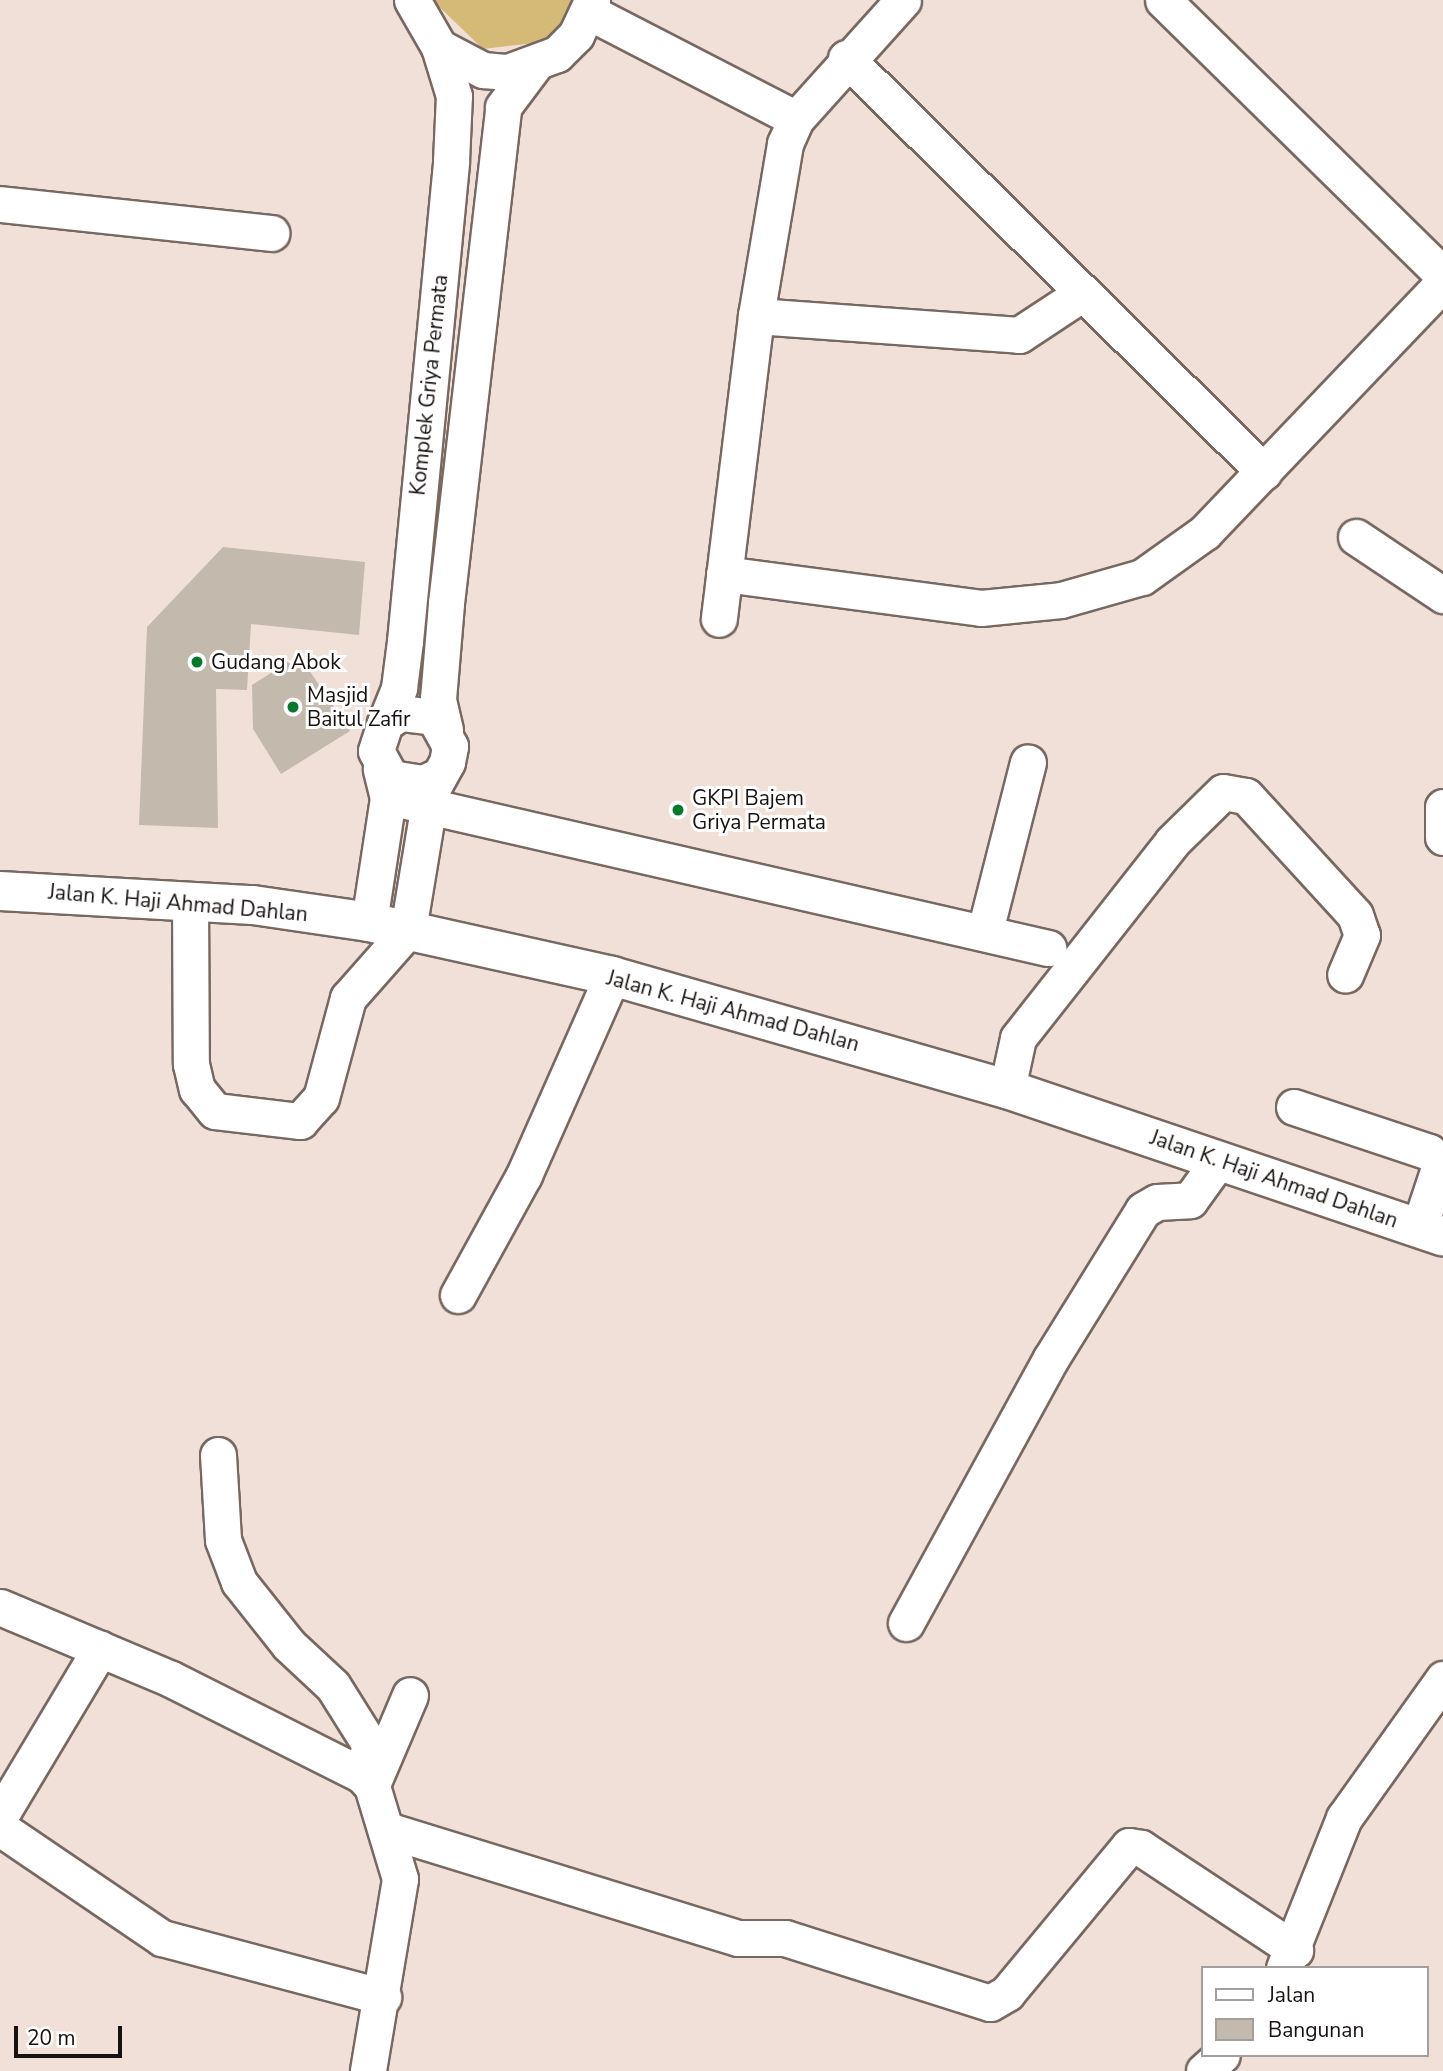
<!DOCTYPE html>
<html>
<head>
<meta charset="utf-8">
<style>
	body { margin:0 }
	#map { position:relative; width:1443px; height:2071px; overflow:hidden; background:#f1e0d8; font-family:"Nunito Sans",sans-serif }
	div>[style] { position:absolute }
	.green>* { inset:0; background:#d4b977 }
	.building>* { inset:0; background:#c4b9ad }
	.roads { filter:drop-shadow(2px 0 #776861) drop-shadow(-2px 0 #776861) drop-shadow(0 2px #776861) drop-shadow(0 -2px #776861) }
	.minor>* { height:35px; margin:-17.5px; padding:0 17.5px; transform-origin:17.5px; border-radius:17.5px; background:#fff }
	.major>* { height:38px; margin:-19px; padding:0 19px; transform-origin:19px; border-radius:19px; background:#fff }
	.dots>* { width:19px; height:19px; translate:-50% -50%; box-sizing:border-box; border:4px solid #fff; border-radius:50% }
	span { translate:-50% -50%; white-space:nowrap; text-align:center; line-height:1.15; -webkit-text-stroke:6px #fff; paint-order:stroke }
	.street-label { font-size:21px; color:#17110f }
	.poi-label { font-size:21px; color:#17110f }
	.left { translate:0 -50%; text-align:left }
	.legend { position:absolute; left:1201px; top:1966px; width:228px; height:91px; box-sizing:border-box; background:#fff; border:2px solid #a2a09f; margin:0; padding:9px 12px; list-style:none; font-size:21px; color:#17110f }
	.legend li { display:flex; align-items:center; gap:14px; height:35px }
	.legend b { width:35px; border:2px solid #a2a09f }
	.scale { position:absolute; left:14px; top:2026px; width:108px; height:32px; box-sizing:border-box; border:4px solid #17110f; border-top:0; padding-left:9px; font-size:21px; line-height:24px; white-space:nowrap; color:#17110f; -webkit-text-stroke:5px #fff; paint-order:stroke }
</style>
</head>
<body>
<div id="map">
	<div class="green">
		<div style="clip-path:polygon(432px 0,578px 0,551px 41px,483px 49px)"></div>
	</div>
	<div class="building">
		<div style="clip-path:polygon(223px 547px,365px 562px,359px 635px,251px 624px,247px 690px,216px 689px,218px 828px,139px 825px,147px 627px)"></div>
		<div style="clip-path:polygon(299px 655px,350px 731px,281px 774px,253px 729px,252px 685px)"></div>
	</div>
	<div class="roads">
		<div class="minor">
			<div style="left:412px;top:0;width:54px;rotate:60.1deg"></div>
			<div style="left:439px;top:47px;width:50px;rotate:27.6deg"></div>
			<div style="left:483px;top:70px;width:25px;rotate:5deg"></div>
			<div style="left:508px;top:72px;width:52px;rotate:-20.2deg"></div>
			<div style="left:557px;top:54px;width:27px;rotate:-45deg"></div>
			<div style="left:576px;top:35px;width:38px;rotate:-65deg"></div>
			<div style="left:1163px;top:0;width:392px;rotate:44.5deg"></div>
			<div style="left:589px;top:12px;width:233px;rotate:27.3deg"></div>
			<div style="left:796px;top:119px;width:27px;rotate:114deg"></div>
			<div style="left:785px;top:144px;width:174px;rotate:99.6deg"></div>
			<div style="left:756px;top:316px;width:305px;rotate:97deg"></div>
			<div style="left:846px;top:58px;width:588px;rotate:44.72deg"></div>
			<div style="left:796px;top:119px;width:160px;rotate:-48deg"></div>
			<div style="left:0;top:204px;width:273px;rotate:6.1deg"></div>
			<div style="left:756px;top:316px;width:264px;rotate:4.1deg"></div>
			<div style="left:1019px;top:335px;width:77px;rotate:-33.3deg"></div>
			<div style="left:1356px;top:537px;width:105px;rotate:33.7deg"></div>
			<div style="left:724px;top:574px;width:259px;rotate:7.5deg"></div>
			<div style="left:981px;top:608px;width:80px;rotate:-5.7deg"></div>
			<div style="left:1061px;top:600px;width:84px;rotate:-15.9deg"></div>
			<div style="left:1142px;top:577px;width:77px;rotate:-35.5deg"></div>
			<div style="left:1205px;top:532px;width:344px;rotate:-46.3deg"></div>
			<div style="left:385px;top:723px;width:38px;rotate:-68deg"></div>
			<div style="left:399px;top:688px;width:47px;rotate:-82.7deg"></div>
			<div style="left:405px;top:641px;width:482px;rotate:-84.5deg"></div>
			<div style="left:451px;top:161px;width:65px;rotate:-87.4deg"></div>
			<div style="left:454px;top:96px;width:51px;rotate:-107deg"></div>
			<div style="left:445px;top:730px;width:32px;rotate:-103deg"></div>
			<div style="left:438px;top:699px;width:96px;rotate:-85.2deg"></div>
			<div style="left:446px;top:603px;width:499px;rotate:-83.4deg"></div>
			<div style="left:503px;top:107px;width:50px;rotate:-53.1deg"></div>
			<div style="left:406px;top:801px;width:659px;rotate:12.9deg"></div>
			<div style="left:1443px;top:807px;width:30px;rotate:90deg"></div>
			<div style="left:190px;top:900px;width:164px;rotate:89.7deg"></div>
			<div style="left:191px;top:1064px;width:26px;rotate:77deg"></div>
			<div style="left:197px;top:1089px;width:28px;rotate:51deg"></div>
			<div style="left:215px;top:1111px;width:86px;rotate:6.7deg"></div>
			<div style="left:300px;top:1121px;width:31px;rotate:-48deg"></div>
			<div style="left:321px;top:1098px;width:104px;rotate:-74.9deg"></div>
			<div style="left:348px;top:998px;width:91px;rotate:-48.6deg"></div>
			<div style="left:408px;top:930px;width:141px;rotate:-80.6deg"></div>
			<div style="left:431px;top:791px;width:33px;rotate:-61deg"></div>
			<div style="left:447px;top:762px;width:16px;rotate:-79deg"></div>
			<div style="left:450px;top:746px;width:33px;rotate:-119deg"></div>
			<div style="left:434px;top:717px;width:34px;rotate:-173deg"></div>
			<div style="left:400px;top:713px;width:18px;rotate:146deg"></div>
			<div style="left:385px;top:723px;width:29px;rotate:108deg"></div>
			<div style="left:376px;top:751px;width:31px;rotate:61deg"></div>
			<div style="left:391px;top:778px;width:32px;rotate:9deg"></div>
			<div style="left:423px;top:783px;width:17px;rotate:-25deg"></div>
			<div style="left:369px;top:922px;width:125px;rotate:-81.3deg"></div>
			<div style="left:388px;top:798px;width:30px;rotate:-104deg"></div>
			<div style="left:985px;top:931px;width:174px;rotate:-75.7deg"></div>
			<div style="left:1007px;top:1089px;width:52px;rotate:-77.8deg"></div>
			<div style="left:1018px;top:1038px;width:249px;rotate:-51.8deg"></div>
			<div style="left:1172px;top:842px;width:71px;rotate:-44.4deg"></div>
			<div style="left:1223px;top:792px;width:23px;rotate:10deg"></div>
			<div style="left:1246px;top:796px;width:161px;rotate:47.5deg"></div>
			<div style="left:1355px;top:915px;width:21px;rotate:71deg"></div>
			<div style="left:1362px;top:935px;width:43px;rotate:113deg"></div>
			<div style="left:1294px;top:1107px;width:142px;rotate:18.4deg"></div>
			<div style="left:1429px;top:1152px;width:16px;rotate:40deg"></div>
			<div style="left:1441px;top:1162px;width:70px;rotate:108.4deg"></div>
			<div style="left:458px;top:1295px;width:137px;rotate:-61.2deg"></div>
			<div style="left:524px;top:1175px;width:218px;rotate:-66.1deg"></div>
			<div style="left:218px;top:1455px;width:85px;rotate:86.6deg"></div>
			<div style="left:223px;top:1540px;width:45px;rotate:69.1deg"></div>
			<div style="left:239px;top:1582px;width:80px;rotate:51.6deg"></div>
			<div style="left:289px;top:1645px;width:60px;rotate:43deg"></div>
			<div style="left:333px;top:1686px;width:70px;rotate:57.9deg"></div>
			<div style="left:370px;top:1745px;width:31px;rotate:105deg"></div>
			<div style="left:0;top:1607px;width:186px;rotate:22.8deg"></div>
			<div style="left:171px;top:1679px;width:214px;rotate:26.7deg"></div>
			<div style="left:362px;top:1775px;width:15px;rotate:48deg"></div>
			<div style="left:372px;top:1786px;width:97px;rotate:73.2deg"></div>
			<div style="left:400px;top:1879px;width:195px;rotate:99.5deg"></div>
			<div style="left:906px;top:1623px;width:300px;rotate:-61.3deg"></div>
			<div style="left:1050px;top:1360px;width:176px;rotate:-58.2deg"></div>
			<div style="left:1143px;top:1210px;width:16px;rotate:-30deg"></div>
			<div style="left:1157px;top:1202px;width:33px;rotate:-3deg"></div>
			<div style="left:1190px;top:1200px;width:49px;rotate:-54.1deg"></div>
			<div style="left:374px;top:1780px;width:92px;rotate:-67deg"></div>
			<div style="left:0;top:1816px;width:195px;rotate:-59.1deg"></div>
			<div style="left:0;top:1828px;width:196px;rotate:34.2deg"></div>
			<div style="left:162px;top:1938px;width:229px;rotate:14.9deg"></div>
			<div style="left:387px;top:1830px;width:367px;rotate:17.1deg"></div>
			<div style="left:738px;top:1938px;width:47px"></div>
			<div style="left:785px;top:1938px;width:215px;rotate:17.6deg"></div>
			<div style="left:990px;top:2003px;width:20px;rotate:-30deg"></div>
			<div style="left:1007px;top:1993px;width:191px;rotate:-50.3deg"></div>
			<div style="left:1129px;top:1846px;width:12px;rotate:9deg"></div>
			<div style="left:1141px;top:1848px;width:185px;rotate:33.5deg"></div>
			<div style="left:1284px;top:1968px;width:162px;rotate:-68.2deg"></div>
			<div style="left:1344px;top:1818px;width:171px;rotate:-54.5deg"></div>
			<div style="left:1204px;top:2071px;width:24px;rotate:-42deg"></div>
		</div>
		<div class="major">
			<div style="left:0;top:891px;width:253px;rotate:3.2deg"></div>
			<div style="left:253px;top:905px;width:117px;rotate:8.3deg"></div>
			<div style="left:369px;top:922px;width:249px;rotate:12.5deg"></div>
			<div style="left:612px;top:976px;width:411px;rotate:16deg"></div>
			<div style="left:1007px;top:1089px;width:460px;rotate:18.7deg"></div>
		</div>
	</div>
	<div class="dots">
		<div style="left:197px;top:662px;background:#057a2f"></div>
		<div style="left:293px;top:707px;background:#057a2f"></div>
		<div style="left:678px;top:810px;background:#057a2f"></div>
	</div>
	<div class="street-label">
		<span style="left:429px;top:385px;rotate:-84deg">Komplek Griya Permata</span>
		<span style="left:178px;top:903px;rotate:5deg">Jalan K. Haji Ahmad Dahlan</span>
		<span style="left:733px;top:1011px;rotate:15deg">Jalan K. Haji Ahmad Dahlan</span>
		<span style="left:1274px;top:1179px;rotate:19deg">Jalan K. Haji Ahmad Dahlan</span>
	</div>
	<div class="poi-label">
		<span class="left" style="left:211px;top:662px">Gudang Abok</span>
		<span class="left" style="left:307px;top:707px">Masjid<br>Baitul Zafir</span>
		<span class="left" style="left:692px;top:810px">GKPI Bajem<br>Griya Permata</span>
	</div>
	<ul class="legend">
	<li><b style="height:9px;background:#fff"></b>Jalan</li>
	<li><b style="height:19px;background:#c4b9ad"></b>Bangunan</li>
	</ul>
	<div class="scale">20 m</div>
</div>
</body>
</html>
